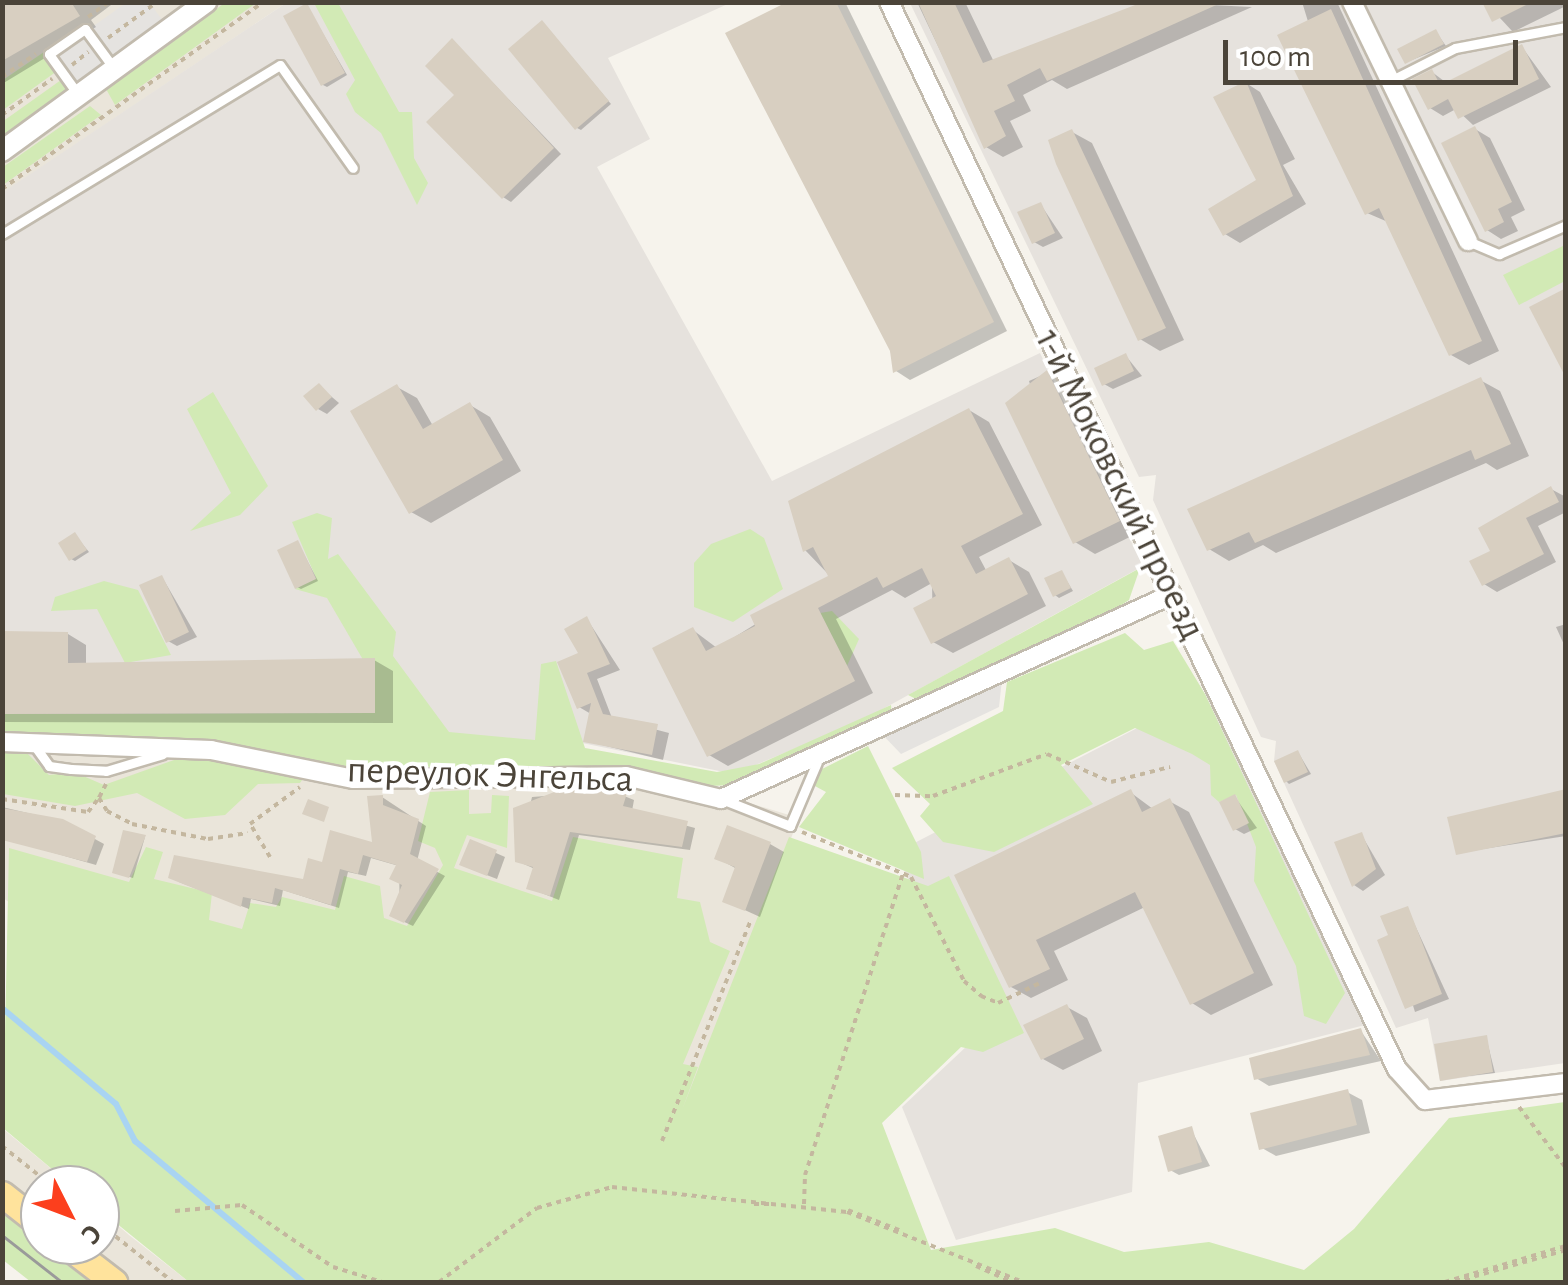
<!DOCTYPE html>
<html>
<head>
<meta charset="utf-8">
<style>
	body { margin:0 }
	#map { position:relative; width:1568px; height:1285px; overflow:hidden; background:#f6f3ec; font-family:"Alegreya Sans",sans-serif }
	div>[style] { position:absolute }
	.residential>* { inset:0; background:#eae5da }
	.industrial>* { inset:0; background:#e6e2dd }
	.green>* { inset:0; background:#d2eab5 }
	.parking>* { inset:0; background:#e5e3e0 }
	.shadow>* { inset:0; background:#0003 }
	.stream>* { height:6px; margin:-3px; padding:0 3px; transform-origin:3px; border-radius:3px; background:#a9d4f2 }
	.building>* { inset:0; background:#d8cfc1 }
	.path>* { height:4px; margin-top:-2px; transform-origin:0; background:repeating-linear-gradient(90deg,#c4b79f 0 5px,transparent 0 10px) }
	.roads { filter:drop-shadow(2px 0 #c2bbae) drop-shadow(-2px 0 #c2bbae) drop-shadow(0 2px #c2bbae) drop-shadow(0 -2px #c2bbae) }
	.service>* { height:9px; margin:-4.5px; padding:0 4.5px; transform-origin:4.5px; border-radius:4.5px; background:#fff }
	.minor>* { height:18px; margin:-9px; padding:0 9px; transform-origin:9px; border-radius:9px; background:#fff }
	.tertiary>* { height:20px; margin:-10px; padding:0 10px; transform-origin:10px; border-radius:10px; background:#fff }
	.primary>* { height:25px; margin:-12.5px; padding:0 12.5px; transform-origin:12.5px; border-radius:12.5px; background:#ffe39c }
	.tram>* { height:2.5px; margin:-1.25px; padding:0 1.25px; transform-origin:1.25px; border-radius:1.25px; background:#9a9a9a }
	span { translate:-50% -50%; white-space:nowrap; text-align:center; line-height:1.15; -webkit-text-stroke:8px #fff; paint-order:stroke }
	.street-label { font-size:38px; color:#4b4439 }
	.frame { position:absolute; inset:0; border:5px solid #4b4439; pointer-events:none }
	.north { position:absolute; left:20px; top:1165px; width:100px; height:100px; box-sizing:border-box; background:#fff; border:2px solid #b7b4b0; border-radius:50%; rotate:132deg; font-size:28px; font-weight:700; line-height:40px; text-align:center; color:#4b4439 }
	.north::after { content:''; display:block; margin:auto; width:35px; height:45px; background:#fc3f1d; clip-path:polygon(50% 0,100% 100%,50% 72%,0 100%) }
	.scale { position:absolute; left:1223px; top:40px; width:295px; height:45px; box-sizing:border-box; border:5px solid #4b4439; border-top:0; padding-left:12px; font-size:30px; line-height:35px; white-space:nowrap; color:#4b4439; -webkit-text-stroke:8px #fff; paint-order:stroke }
</style>
</head>
<body>
<div id="map">
	<div class="residential">
		<div style="clip-path:polygon(3px 3px,286px 3px,3px 193px)"></div>
		<div style="clip-path:polygon(2px 733px,335px 740px,713px 792px,799px 818px,673px 1137px,523px 1059px,493px 1082px,123px 966px,47px 928px,3px 898px)"></div>
		<div style="clip-path:polygon(2px 1128px,71px 1185px,40px 1185px,40px 1224px,3px 1194px)"></div>
		<div style="clip-path:polygon(100px 1210px,129px 1235px,189px 1282px,114px 1282px,66px 1245px,100px 1245px)"></div>
	</div>
	<div class="industrial">
		<div style="clip-path:polygon(286px 3px,730px 3px,608px 58px,650px 139px,597px 167px,772px 481px,1040px 353px,1143px 566px,861px 721px,734px 774px,582px 743px,3px 714px,2px 193px)"></div>
		<div style="clip-path:polygon(910px 3px,1565px 3px,1565px 1063px,1440px 1081px,1428px 1018px,1396px 1028px,1274px 761px,1276px 741px,1261px 737px,1153px 500px,1156px 475px,1139px 477px)"></div>
		<div style="clip-path:polygon(1205px 693px,1365px 1025px,1138px 1083px,1132px 1192px,956px 1240px,902px 1107px,985px 1029px,895px 853px)"></div>
	</div>
	<div class="green">
		<div style="clip-path:polygon(226px 2px,256px 3px,115px 105px,106px 89px)"></div>
		<div style="clip-path:polygon(314px 3px,338px 3px,399px 112px,412px 112px,414px 158px,428px 183px,417px 205px,381px 133px,355px 112px,346px 94px,355px 80px)"></div>
		<div style="clip-path:polygon(44px 52px,57px 71px,3px 110px,3px 80px)"></div>
		<div style="clip-path:polygon(61px 80px,70px 91px,3px 138px,2px 122px)"></div>
		<div style="clip-path:polygon(90px 106px,101px 115px,3px 185px,3px 167px)"></div>
		<div style="clip-path:polygon(1565px 245px,1565px 281px,1519px 305px,1503px 275px)"></div>
		<div style="clip-path:polygon(213px 392px,268px 486px,240px 515px,190px 531px,231px 493px,187px 409px)"></div>
		<div style="clip-path:polygon(317px 513px,332px 518px,328px 559px,338px 554px,396px 632px,393px 656px,449px 732px,535px 740px,541px 664px,556px 661px,585px 748px,717px 772px,759px 764px,891px 705px,892px 716px,733px 785px,710px 786px,529px 768px,352px 772px,214px 745px,3px 736px,2px 714px,375px 713px,362px 658px,327px 598px,295px 589px,316px 578px,292px 522px)"></div>
		<div style="clip-path:polygon(750px 529px,764px 538px,783px 589px,733px 622px,694px 607px,694px 563px,711px 544px)"></div>
		<div style="clip-path:polygon(1140px 568px,1129px 600px,1111px 612px,922px 702px,908px 695px)"></div>
		<div style="clip-path:polygon(104px 581px,138px 590px,171px 655px,125px 663px,97px 609px,51px 611px,55px 597px)"></div>
		<div style="clip-path:polygon(832px 611px,859px 639px,847px 666px,820px 613px)"></div>
		<div style="clip-path:polygon(1125px 633px,1144px 650px,1173px 641px,1205px 694px,1345px 993px,1326px 1024px,1304px 1016px,1296px 966px,1254px 881px,1256px 847px,1236px 795px,1219px 802px,1211px 795px,1210px 765px,1192px 754px,1135px 728px,1061px 765px,1093px 804px,994px 852px,943px 842px,920px 816px,930px 804px,892px 768px,1003px 711px,1007px 682px)"></div>
		<div style="clip-path:polygon(868px 746px,921px 852px,924px 879px,799px 827px,826px 792px,813px 785px,818px 771px)"></div>
		<div style="clip-path:polygon(3px 747px,26px 752px,49px 775px,74px 772px,104px 785px,188px 755px,307px 773px,300px 783px,258px 784px,225px 815px,185px 819px,137px 793px,75px 806px,3px 794px)"></div>
		<div style="clip-path:polygon(469px 790px,469px 814px,491px 813px,492px 795px,509px 796px,507px 848px,467px 835px,454px 868px,552px 901px,573px 837px,683px 858px,677px 898px,700px 902px,710px 942px,730px 951px,683px 1064px,698px 1067px,682px 1110px,789px 837px,928px 886px,949px 876px,1024px 1033px,983px 1052px,961px 1047px,882px 1123px,931px 1250px,1055px 1228px,1124px 1252px,1209px 1242px,1304px 1270px,1354px 1229px,1449px 1118px,1565px 1102px,1565px 1282px,189px 1282px,100px 1210px,100px 1185px,71px 1185px,3px 1128px,9px 848px,129px 882px,146px 847px,163px 852px,154px 879px,212px 893px,209px 920px,242px 929px,250px 903px,276px 907px,282px 897px,335px 910px,344px 876px,380px 886px,384px 918px,407px 926px,443px 865px,435px 848px,418px 841px,430px 792px)"></div>
		<div style="clip-path:polygon(3px 1212px,40px 1245px,90px 1282px,31px 1282px,3px 1260px)"></div>
	</div>
	<div class="parking">
		<div style="clip-path:polygon(126px 3px,150px 3px,165px 24px,77px 87px,54px 54px)"></div>
		<div style="clip-path:polygon(1003px 670px,999px 707px,901px 754px,878px 730px)"></div>
	</div>
	<div class="shadow">
		<div style="clip-path:polygon(2px 2px,115px 2px,91px 20px,96px 27px,2px 84px)"></div>
		<div style="clip-path:polygon(792px 2px,845px 2px,1007px 331px,910px 380px,896px 371px)"></div>
		<div style="clip-path:polygon(917px 2px,965px 2px,994px 62px,1148px 2px,1252px 7px,1067px 89px,1052px 80px,1023px 95px,1031px 111px,1010px 121px,1023px 147px,1003px 157px,986px 147px)"></div>
		<div style="clip-path:polygon(1302px 2px,1337px 2px,1499px 351px,1469px 365px,1451px 355px,1388px 222px,1367px 213px)"></div>
		<div style="clip-path:polygon(1485px 2px,1566px 2px,1566px 6px,1513px 32px)"></div>
		<div style="clip-path:polygon(307px 6px,347px 75px,327px 87px,323px 85px)"></div>
		<div style="clip-path:polygon(546px 26px,611px 104px,581px 130px,577px 128px)"></div>
		<div style="clip-path:polygon(1436px 32px,1446px 46px,1407px 62px)"></div>
		<div style="clip-path:polygon(453px 41px,561px 154px,511px 202px,503px 197px)"></div>
		<div style="clip-path:polygon(1522px 47px,1551px 87px,1473px 125px,1456px 109px,1443px 116px,1430px 108px,1432px 72px,1448px 84px)"></div>
		<div style="clip-path:polygon(1246px 83px,1260px 92px,1295px 159px,1283px 165px,1306px 204px,1240px 243px,1225px 234px,1259px 181px)"></div>
		<div style="clip-path:polygon(1475px 129px,1490px 138px,1525px 210px,1511px 217px,1518px 231px,1501px 239px,1487px 230px)"></div>
		<div style="clip-path:polygon(1072px 132px,1092px 143px,1184px 340px,1160px 351px,1140px 339px)"></div>
		<div style="clip-path:polygon(1041px 205px,1063px 238px,1043px 247px,1034px 242px)"></div>
		<div style="clip-path:polygon(1126px 356px,1142px 376px,1113px 389px,1104px 384px)"></div>
		<div style="clip-path:polygon(1047px 373px,1067px 384px,1138px 533px,1095px 554px,1075px 542px,1029px 381px)"></div>
		<div style="clip-path:polygon(1480px 380px,1500px 391px,1529px 456px,1497px 470px,1486px 463px,1276px 553px,1263px 545px,1229px 561px,1209px 549px)"></div>
		<div style="clip-path:polygon(319px 386px,339px 403px,327px 414px,318px 409px)"></div>
		<div style="clip-path:polygon(397px 387px,417px 398px,433px 426px,470px 405px,490px 417px,521px 471px,431px 523px,411px 512px)"></div>
		<div style="clip-path:polygon(969px 410px,989px 422px,1042px 525px,979px 557px,987px 572px,1009px 560px,1029px 572px,1046px 606px,953px 653px,933px 642px,932px 583px,905px 598px,892px 590px,836px 619px,873px 693px,728px 766px,709px 755px,693px 630px,717px 648px,831px 577px,805px 550px)"></div>
		<div style="clip-path:polygon(1551px 489px,1564px 496px,1566px 512px,1538px 526px,1556px 562px,1497px 592px,1484px 584px,1493px 552px)"></div>
		<div style="clip-path:polygon(75px 535px,89px 552px,75px 561px,71px 559px)"></div>
		<div style="clip-path:polygon(298px 543px,318px 581px,301px 589px,297px 587px)"></div>
		<div style="clip-path:polygon(1062px 573px,1073px 591px,1059px 598px,1055px 595px)"></div>
		<div style="clip-path:polygon(162px 577px,197px 637px,177px 646px,168px 641px)"></div>
		<div style="clip-path:polygon(587px 619px,620px 670px,597px 679px,612px 718px,669px 733px,663px 760px,586px 741px,591px 714px,579px 707px)"></div>
		<div style="clip-path:polygon(1566px 624px,1566px 649px,1556px 627px)"></div>
		<div style="clip-path:polygon(2px 634px,68px 634px,86px 645px,86px 665px,374px 660px,393px 671px,393px 723px,2px 722px)"></div>
		<div style="clip-path:polygon(1298px 752px,1311px 774px,1289px 784px,1286px 781px)"></div>
		<div style="clip-path:polygon(1566px 790px,1566px 836px,1458px 853px)"></div>
		<div style="clip-path:polygon(612px 791px,634px 800px,632px 811px,695px 828px,690px 850px,579px 835px,559px 900px,529px 888px,535px 869px,517px 861px,532px 797px)"></div>
		<div style="clip-path:polygon(1130px 792px,1153px 809px,1169px 801px,1189px 812px,1273px 985px,1211px 1015px,1192px 1003px,1145px 907px,1054px 951px,1068px 980px,1031px 998px,1011px 987px,958px 876px)"></div>
		<div style="clip-path:polygon(382px 797px,426px 826px,417px 861px,445px 876px,413px 926px,400px 920px,399px 866px,371px 858px,366px 876px,348px 872px,339px 908px,283px 890px,280px 906px,251px 899px,249px 909px,179px 882px,305px 881px,375px 845px)"></div>
		<div style="clip-path:polygon(1235px 797px,1257px 828px,1244px 834px,1235px 829px)"></div>
		<div style="clip-path:polygon(2px 807px,62px 821px,104px 844px,96px 865px,2px 838px)"></div>
		<div style="clip-path:polygon(1361px 834px,1385px 875px,1363px 891px,1354px 885px)"></div>
		<div style="clip-path:polygon(145px 837px,133px 878px,119px 874px)"></div>
		<div style="clip-path:polygon(471px 842px,505px 857px,497px 879px,471px 869px)"></div>
		<div style="clip-path:polygon(770px 844px,784px 852px,760px 917px,725px 901px,737px 869px,717px 858px)"></div>
		<div style="clip-path:polygon(1407px 908px,1449px 999px,1415px 1012px,1391px 936px)"></div>
		<div style="clip-path:polygon(1067px 1007px,1087px 1018px,1102px 1051px,1063px 1070px,1043px 1059px)"></div>
		<div style="clip-path:polygon(1361px 1031px,1381px 1061px,1269px 1086px,1256px 1078px)"></div>
		<div style="clip-path:polygon(1486px 1037px,1495px 1073px,1442px 1079px)"></div>
		<div style="clip-path:polygon(1347px 1092px,1362px 1100px,1370px 1133px,1276px 1156px,1262px 1148px)"></div>
		<div style="clip-path:polygon(1191px 1129px,1210px 1166px,1179px 1175px,1170px 1170px)"></div>
	</div>
	<div class="stream">
		<div style="left:2px;top:1008px;width:149px;rotate:40.1deg"></div>
		<div style="left:116px;top:1104px;width:42px;rotate:62.8deg"></div>
		<div style="left:135px;top:1141px;width:219px;rotate:40deg"></div>
	</div>
	<div class="building">
		<div style="clip-path:polygon(2px 2px,71px 2px,80px 16px,2px 61px)"></div>
		<div style="clip-path:polygon(787px 2px,836px 2px,994px 322px,893px 373px,890px 351px,725px 33px)"></div>
		<div style="clip-path:polygon(918px 2px,954px 2px,983px 63px,1143px 2px,1223px 2px,1047px 81px,1040px 68px,1007px 85px,1015px 101px,994px 111px,1006px 136px,984px 149px)"></div>
		<div style="clip-path:polygon(1482px 2px,1532px 2px,1492px 22px)"></div>
		<div style="clip-path:polygon(307px 3px,345px 73px,321px 86px,283px 16px)"></div>
		<div style="clip-path:polygon(1331px 9px,1482px 341px,1449px 356px,1379px 208px,1365px 215px,1277px 35px)"></div>
		<div style="clip-path:polygon(542px 20px,609px 101px,575px 130px,508px 49px)"></div>
		<div style="clip-path:polygon(1436px 29px,1444px 44px,1405px 64px,1397px 49px)"></div>
		<div style="clip-path:polygon(452px 38px,554px 148px,502px 199px,426px 122px,454px 95px,425px 66px)"></div>
		<div style="clip-path:polygon(1522px 44px,1539px 79px,1458px 119px,1448px 99px,1428px 110px,1412px 79px,1432px 69px,1440px 85px)"></div>
		<div style="clip-path:polygon(1246px 81px,1293px 196px,1223px 236px,1208px 209px,1256px 180px,1213px 97px)"></div>
		<div style="clip-path:polygon(1475px 126px,1512px 202px,1498px 209px,1504px 222px,1485px 232px,1441px 143px)"></div>
		<div style="clip-path:polygon(1072px 129px,1166px 328px,1138px 341px,1056px 164px,1048px 140px)"></div>
		<div style="clip-path:polygon(1041px 202px,1055px 233px,1032px 244px,1017px 212px)"></div>
		<div style="clip-path:polygon(1566px 288px,1566px 378px,1529px 307px)"></div>
		<div style="clip-path:polygon(1126px 353px,1134px 371px,1102px 386px,1094px 368px)"></div>
		<div style="clip-path:polygon(1047px 370px,1120px 521px,1073px 544px,1005px 403px)"></div>
		<div style="clip-path:polygon(1481px 377px,1511px 444px,1475px 460px,1471px 450px,1255px 543px,1249px 532px,1207px 551px,1187px 509px)"></div>
		<div style="clip-path:polygon(319px 383px,332px 397px,316px 411px,303px 396px)"></div>
		<div style="clip-path:polygon(397px 384px,423px 429px,470px 402px,503px 460px,409px 514px,350px 411px)"></div>
		<div style="clip-path:polygon(969px 408px,1023px 514px,961px 546px,976px 574px,1009px 557px,1028px 594px,931px 644px,913px 608px,936px 596px,922px 568px,883px 588px,877px 577px,818px 608px,855px 681px,707px 757px,652px 648px,693px 627px,706px 651px,755px 626px,750px 615px,828px 576px,813px 547px,803px 552px,788px 501px)"></div>
		<div style="clip-path:polygon(1551px 486px,1559px 502px,1526px 518px,1544px 554px,1482px 586px,1469px 561px,1490px 551px,1478px 528px)"></div>
		<div style="clip-path:polygon(75px 532px,87px 550px,69px 561px,58px 543px)"></div>
		<div style="clip-path:polygon(298px 540px,316px 579px,295px 589px,277px 550px)"></div>
		<div style="clip-path:polygon(1062px 570px,1071px 588px,1053px 597px,1044px 578px)"></div>
		<div style="clip-path:polygon(162px 575px,189px 632px,166px 643px,139px 585px)"></div>
		<div style="clip-path:polygon(587px 616px,610px 664px,587px 673px,603px 714px,658px 724px,652px 755px,583px 742px,591px 703px,577px 709px,557px 662px,578px 653px,564px 629px)"></div>
		<div style="clip-path:polygon(2px 631px,68px 632px,68px 663px,375px 658px,375px 713px,2px 714px)"></div>
		<div style="clip-path:polygon(1298px 750px,1308px 772px,1284px 783px,1274px 761px)"></div>
		<div style="clip-path:polygon(562px 789px,612px 789px,627px 793px,623px 806px,688px 821px,682px 847px,570px 832px,550px 896px,526px 889px,533px 867px,515px 862px,513px 808px)"></div>
		<div style="clip-path:polygon(1131px 789px,1142px 812px,1170px 798px,1254px 973px,1190px 1005px,1135px 892px,1036px 940px,1050px 969px,1009px 988px,954px 875px)"></div>
		<div style="clip-path:polygon(1566px 789px,1566px 833px,1456px 855px,1447px 817px)"></div>
		<div style="clip-path:polygon(1235px 794px,1249px 823px,1233px 831px,1219px 802px)"></div>
		<div style="clip-path:polygon(383px 795px,383px 805px,419px 819px,410px 854px,439px 869px,404px 923px,389px 916px,402px 885px,389px 879px,396px 865px,363px 855px,358px 874px,340px 869px,331px 905px,275px 888px,272px 903px,243px 897px,241px 907px,168px 878px,174px 855px,303px 879px,308px 858px,322px 862px,330px 830px,372px 842px,367px 796px)"></div>
		<div style="clip-path:polygon(308px 799px,329px 807px,324px 822px,302px 814px)"></div>
		<div style="clip-path:polygon(2px 808px,63px 819px,96px 836px,87px 862px,2px 840px)"></div>
		<div style="clip-path:polygon(727px 825px,771px 842px,745px 911px,722px 902px,735px 867px,714px 859px)"></div>
		<div style="clip-path:polygon(123px 830px,146px 835px,129px 878px,112px 873px)"></div>
		<div style="clip-path:polygon(1362px 832px,1376px 869px,1352px 887px,1334px 842px)"></div>
		<div style="clip-path:polygon(470px 839px,497px 850px,487px 876px,459px 865px)"></div>
		<div style="clip-path:polygon(1408px 906px,1442px 994px,1405px 1009px,1377px 940px,1388px 935px,1380px 916px)"></div>
		<div style="clip-path:polygon(1067px 1004px,1084px 1039px,1041px 1060px,1023px 1025px)"></div>
		<div style="clip-path:polygon(1361px 1028px,1370px 1055px,1254px 1080px,1249px 1058px)"></div>
		<div style="clip-path:polygon(1487px 1035px,1493px 1072px,1440px 1081px,1434px 1044px)"></div>
		<div style="clip-path:polygon(1348px 1089px,1357px 1125px,1259px 1150px,1250px 1113px)"></div>
		<div style="clip-path:polygon(1192px 1126px,1202px 1162px,1168px 1172px,1158px 1136px)"></div>
	</div>
	<div class="path">
		<div style="left:88px;top:17px;width:26px;rotate:-36deg"></div>
		<div style="left:108px;top:38px;width:61px;rotate:-36.3deg"></div>
		<div style="left:72px;top:65px;width:21px;rotate:-39deg"></div>
		<div style="left:2px;top:77px;width:41px;rotate:-34.1deg"></div>
		<div style="left:2px;top:115px;width:62px;rotate:-35.8deg"></div>
		<div style="left:2px;top:189px;width:321px;rotate:-35.6deg"></div>
		<div style="left:106px;top:784px;width:16px;rotate:117deg"></div>
		<div style="left:99px;top:798px;width:15px;rotate:58deg"></div>
		<div style="left:107px;top:811px;width:28px;rotate:27deg"></div>
		<div style="left:132px;top:824px;width:77px;rotate:11.2deg"></div>
		<div style="left:208px;top:839px;width:40px;rotate:-8.5deg"></div>
		<div style="left:895px;top:795px;width:38px;rotate:2deg"></div>
		<div style="left:933px;top:796px;width:121px;rotate:-20.2deg"></div>
		<div style="left:1047px;top:754px;width:70px;rotate:23.6deg"></div>
		<div style="left:1111px;top:782px;width:61px;rotate:-14.3deg"></div>
		<div style="left:2px;top:799px;width:87px;rotate:8.6deg"></div>
		<div style="left:88px;top:812px;width:18px;rotate:-52deg"></div>
		<div style="left:802px;top:832px;width:118px;rotate:22.4deg"></div>
		<div style="left:911px;top:877px;width:117px;rotate:63deg"></div>
		<div style="left:964px;top:981px;width:23px;rotate:41deg"></div>
		<div style="left:981px;top:996px;width:18px;rotate:22deg"></div>
		<div style="left:998px;top:1003px;width:49px;rotate:-25.5deg"></div>
		<div style="left:270px;top:857px;width:39px;rotate:-121deg"></div>
		<div style="left:250px;top:824px;width:62px;rotate:-36.5deg"></div>
		<div style="left:1519px;top:1107px;width:77px;rotate:52.4deg"></div>
		<div style="left:662px;top:1141px;width:238px;rotate:-68.1deg"></div>
		<div style="left:2px;top:1146px;width:63px;rotate:38.5deg"></div>
		<div style="left:754px;top:1204px;width:15px"></div>
		<div style="left:804px;top:1204px;width:29px;rotate:-88deg"></div>
		<div style="left:805px;top:1175px;width:317px;rotate:-72deg"></div>
		<div style="left:848px;top:1210px;width:55px;rotate:21.4deg"></div>
		<div style="left:175px;top:1211px;width:67px;rotate:-5.1deg"></div>
		<div style="left:242px;top:1205px;width:110px;rotate:34.3deg"></div>
		<div style="left:333px;top:1267px;width:51px;rotate:17deg"></div>
		<div style="left:100px;top:1224px;width:93px;rotate:38.5deg"></div>
		<div style="left:976px;top:1266px;width:39px;rotate:24deg"></div>
		<div style="left:439px;top:1282px;width:123px;rotate:-37.1deg"></div>
		<div style="left:537px;top:1208px;width:78px;rotate:-15.6deg"></div>
		<div style="left:612px;top:1187px;width:236px;rotate:6.1deg"></div>
		<div style="left:847px;top:1212px;width:189px;rotate:21.7deg"></div>
		<div style="left:1445px;top:1282px;width:126px;rotate:-16.6deg"></div>
		<div style="left:1455px;top:1282px;width:116px;rotate:-16.1deg"></div>
	</div>
	<div class="roads">
		<div class="service">
			<div style="left:1390px;top:81px;width:73px;rotate:-26.9deg"></div>
			<div style="left:1455px;top:48px;width:113px;rotate:-10.7deg"></div>
			<div style="left:77px;top:93px;width:48px;rotate:-125.7deg"></div>
			<div style="left:49px;top:54px;width:44px;rotate:-34.8deg"></div>
			<div style="left:85px;top:29px;width:47px;rotate:53.6deg"></div>
			<div style="left:2px;top:234px;width:325px;rotate:-31.3deg"></div>
			<div style="left:280px;top:65px;width:126px;rotate:54.7deg"></div>
			<div style="left:1468px;top:241px;width:34px;rotate:23deg"></div>
			<div style="left:1499px;top:254px;width:73px;rotate:-23.4deg"></div>
			<div style="left:34px;top:745px;width:26px;rotate:54deg"></div>
			<div style="left:49px;top:766px;width:22px;rotate:8deg"></div>
			<div style="left:71px;top:769px;width:35px;rotate:3deg"></div>
			<div style="left:106px;top:771px;width:59px;rotate:-16.6deg"></div>
			<div style="left:724px;top:800px;width:71px;rotate:21.5deg"></div>
			<div style="left:790px;top:826px;width:69px;rotate:-67.1deg"></div>
		</div>
		<div class="minor">
			<div style="left:889px;top:2px;width:1182px;rotate:64.54deg"></div>
			<div style="left:1397px;top:1069px;width:42px;rotate:47.9deg"></div>
			<div style="left:1425px;top:1100px;width:142px;rotate:-6.9deg"></div>
			<div style="left:1352px;top:2px;width:266px;rotate:64.1deg"></div>
			<div style="left:2px;top:742px;width:209px;rotate:2.2deg"></div>
			<div style="left:211px;top:750px;width:146px;rotate:11.5deg"></div>
			<div style="left:354px;top:779px;width:272px;rotate:-0.6deg"></div>
			<div style="left:626px;top:776px;width:98px;rotate:13.6deg"></div>
			<div style="left:721px;top:799px;width:495px;rotate:-24.4deg"></div>
		</div>
		<div class="tertiary">
			<div style="left:2px;top:151px;width:253px;rotate:-36.1deg"></div>
		</div>
		<div class="primary">
			<div style="left:2px;top:1194px;width:48px;rotate:38.3deg"></div>
			<div style="left:66px;top:1245px;width:61px;rotate:37.6deg"></div>
		</div>
	</div>
	<div class="tram">
		<div style="left:2px;top:1235px;width:76px;rotate:38.1deg"></div>
	</div>
	<div class="street-label">
		<span style="left:1119px;top:485px;rotate:64deg">1-й Моковский проезд</span>
		<span style="left:490px;top:776px;rotate:2deg">переулок Энгельса</span>
	</div>
	<div class="frame"></div>
	<div class="north">С</div>
	<div class="scale">100 m</div>
</div>
</body>
</html>
